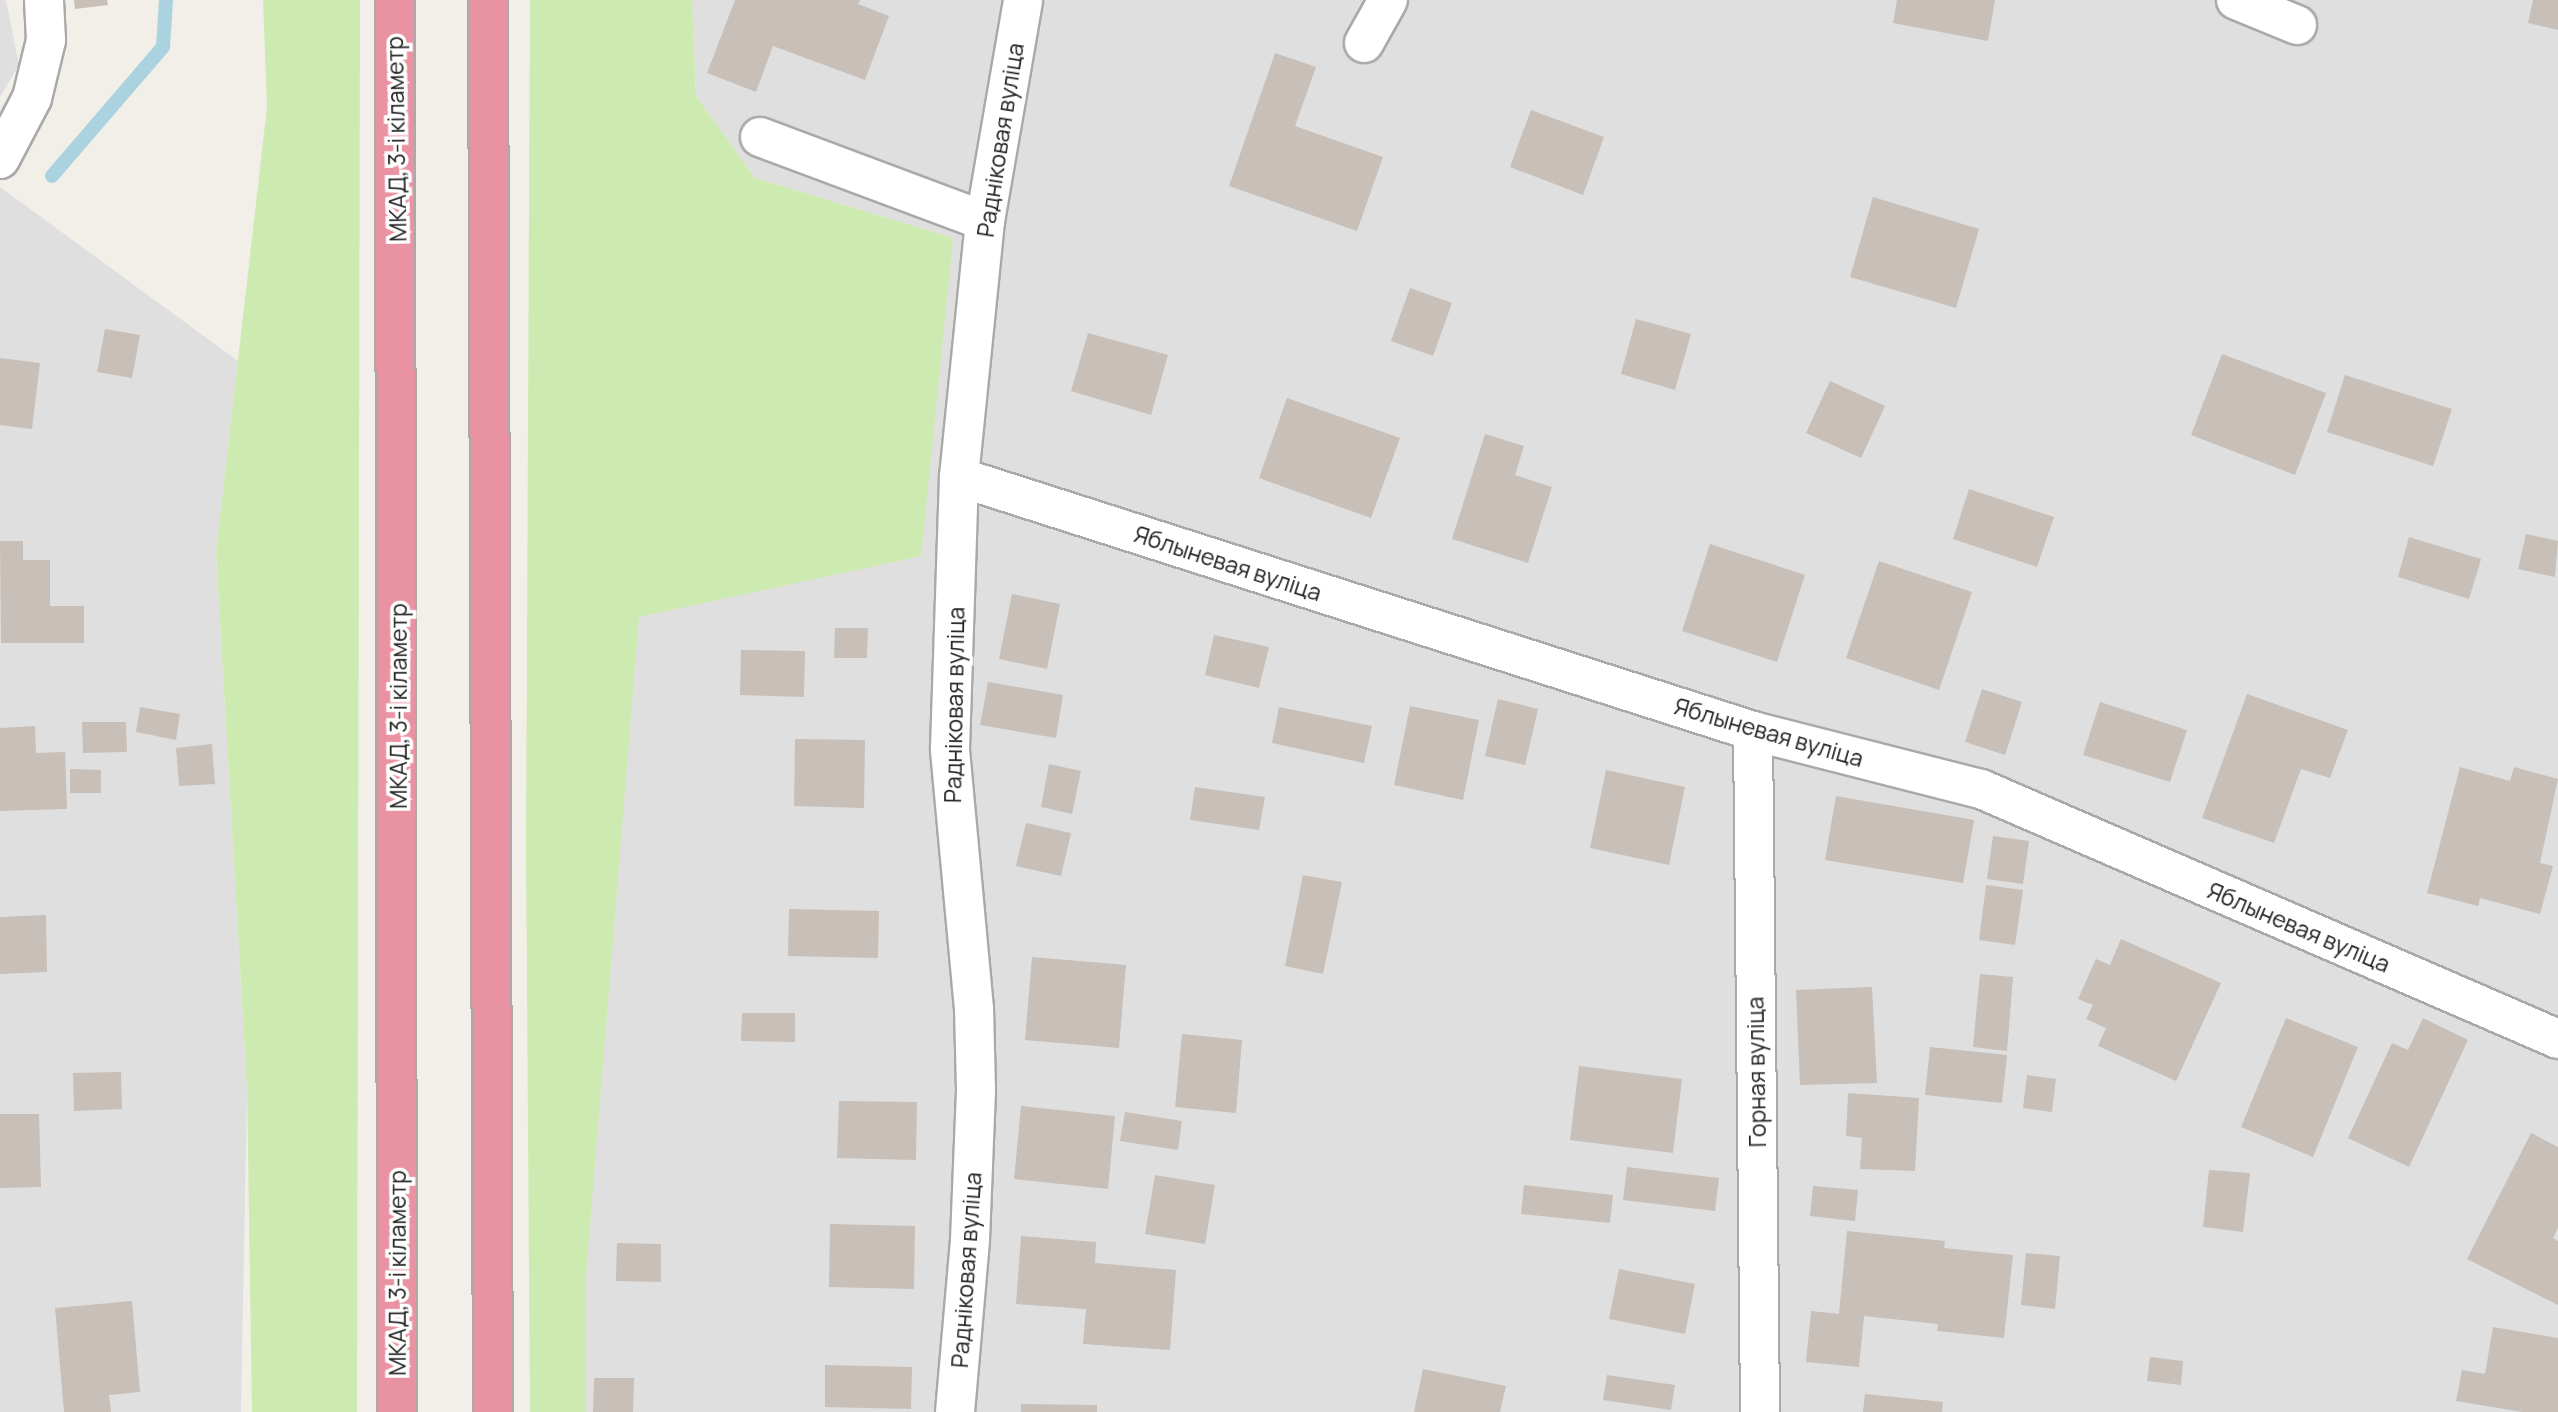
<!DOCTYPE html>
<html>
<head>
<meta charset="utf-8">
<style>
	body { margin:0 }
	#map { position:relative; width:2558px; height:1412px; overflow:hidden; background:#f2efe9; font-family:Manrope,sans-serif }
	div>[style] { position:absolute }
	.residential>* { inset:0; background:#e0dfdf }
	.grass>* { inset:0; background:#cdebb0 }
	.stream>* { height:14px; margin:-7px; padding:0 7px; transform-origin:7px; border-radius:7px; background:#aad3df }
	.building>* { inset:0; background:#c7bfb8 }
	.roads { filter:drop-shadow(2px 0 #a9a9a9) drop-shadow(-2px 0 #a9a9a9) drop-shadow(0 2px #a9a9a9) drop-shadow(0 -2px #a9a9a9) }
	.minor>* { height:38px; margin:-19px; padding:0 19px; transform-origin:19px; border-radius:19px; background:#fff }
	.highway>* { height:38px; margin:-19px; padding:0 19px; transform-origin:19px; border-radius:19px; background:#e892a2 }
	span { translate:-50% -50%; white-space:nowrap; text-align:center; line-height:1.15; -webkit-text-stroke:7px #fff; paint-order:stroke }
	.street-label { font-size:23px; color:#222 }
</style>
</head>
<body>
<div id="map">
	<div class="residential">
		<div style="clip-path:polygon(0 0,6px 0,19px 65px,0 97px)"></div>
		<div style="clip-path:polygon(692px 0,2558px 0,2558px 1412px,564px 1412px,562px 571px,953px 238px,755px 178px,696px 96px)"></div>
		<div style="clip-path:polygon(0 187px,238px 361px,216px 552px,247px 1089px,241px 1412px,0 1412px)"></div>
	</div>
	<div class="grass">
		<div style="clip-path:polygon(263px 0,360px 0,357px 1412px,252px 1412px,247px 1089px,216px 552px,267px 107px)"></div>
		<div style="clip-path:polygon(530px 0,692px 0,696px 96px,755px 178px,953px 238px,921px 556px,639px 617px,585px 1286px,586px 1412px,530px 1412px,526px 849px)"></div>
	</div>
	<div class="stream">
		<div style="left:52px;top:176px;width:170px;rotate:-49.3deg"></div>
		<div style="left:163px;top:47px;width:47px;rotate:-86.3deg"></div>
	</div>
	<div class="building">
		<div style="clip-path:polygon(74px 0,107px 0,108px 5px,75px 9px)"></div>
		<div style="clip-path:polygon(735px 0,860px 0,858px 4px,889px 16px,865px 80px,773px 46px,756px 92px,707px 73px)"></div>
		<div style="clip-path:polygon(1897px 0,1995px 0,1988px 41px,1893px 23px)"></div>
		<div style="clip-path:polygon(2533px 0,2558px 0,2558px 30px,2528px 23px)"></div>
		<div style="clip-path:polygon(1275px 53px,1316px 67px,1295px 126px,1383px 157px,1357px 231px,1229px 186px)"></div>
		<div style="clip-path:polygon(1531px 110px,1604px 137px,1583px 195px,1510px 167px)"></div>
		<div style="clip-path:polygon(1873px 197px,1979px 229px,1956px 308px,1850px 277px)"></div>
		<div style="clip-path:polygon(1410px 288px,1452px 303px,1433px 356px,1391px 341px)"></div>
		<div style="clip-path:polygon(1636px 319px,1691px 334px,1675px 390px,1621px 374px)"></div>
		<div style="clip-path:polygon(105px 329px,140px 335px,132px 378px,97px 372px)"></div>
		<div style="clip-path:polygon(1088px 333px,1168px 355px,1151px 415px,1071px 391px)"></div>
		<div style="clip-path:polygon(2222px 354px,2326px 393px,2295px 475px,2191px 435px)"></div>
		<div style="clip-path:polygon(0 358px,40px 363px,32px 429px,0 425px)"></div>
		<div style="clip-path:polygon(2345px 375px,2452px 409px,2433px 466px,2327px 432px)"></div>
		<div style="clip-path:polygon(1830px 381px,1885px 406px,1861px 458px,1806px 433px)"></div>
		<div style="clip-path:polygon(1287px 398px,1400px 438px,1371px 518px,1259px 478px)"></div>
		<div style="clip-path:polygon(1485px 434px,1524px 446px,1515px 475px,1552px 487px,1528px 563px,1452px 539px)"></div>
		<div style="clip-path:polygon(1969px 489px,2054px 517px,2037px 567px,1953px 539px)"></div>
		<div style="clip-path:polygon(2526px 534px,2558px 541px,2555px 577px,2518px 569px)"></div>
		<div style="clip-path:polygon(2409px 537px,2481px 559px,2469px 599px,2398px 577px)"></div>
		<div style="clip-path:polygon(0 541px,23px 541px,23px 560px,50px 560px,50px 606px,84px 606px,84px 643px,1px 643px)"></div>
		<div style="clip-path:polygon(1710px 544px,1805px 575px,1777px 662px,1682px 631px)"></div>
		<div style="clip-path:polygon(1879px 561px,1972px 592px,1939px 690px,1846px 658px)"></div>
		<div style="clip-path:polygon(1012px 594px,1060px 604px,1047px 669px,999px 659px)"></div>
		<div style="clip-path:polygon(835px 628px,868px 628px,867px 658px,834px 658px)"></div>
		<div style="clip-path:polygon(1214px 635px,1269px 647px,1259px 688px,1205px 675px)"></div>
		<div style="clip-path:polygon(741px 650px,805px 651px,804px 697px,740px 695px)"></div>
		<div style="clip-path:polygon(988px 682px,1063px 695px,1056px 738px,980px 725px)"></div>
		<div style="clip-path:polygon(1982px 689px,2022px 702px,2005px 755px,1965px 742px)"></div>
		<div style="clip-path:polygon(2247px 694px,2348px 730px,2330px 778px,2301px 769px,2274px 843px,2202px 818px)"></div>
		<div style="clip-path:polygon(1498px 699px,1538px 709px,1525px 765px,1485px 756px)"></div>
		<div style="clip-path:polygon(2100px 702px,2187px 730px,2170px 782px,2083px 755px)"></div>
		<div style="clip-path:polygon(1410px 706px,1479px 720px,1463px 800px,1394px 785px)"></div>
		<div style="clip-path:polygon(140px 707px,180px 714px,176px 740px,136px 732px)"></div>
		<div style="clip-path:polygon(1279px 707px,1372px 726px,1364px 763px,1272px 743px)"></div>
		<div style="clip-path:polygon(82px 722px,126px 722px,127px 752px,83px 753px)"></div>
		<div style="clip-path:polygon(35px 726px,36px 753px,65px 752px,67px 809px,0 811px,0 728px)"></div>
		<div style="clip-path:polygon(795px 739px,865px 740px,864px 808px,794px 806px)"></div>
		<div style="clip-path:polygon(212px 744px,215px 784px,179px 786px,176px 748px)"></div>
		<div style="clip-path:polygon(1049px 764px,1081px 771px,1072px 814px,1041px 807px)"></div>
		<div style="clip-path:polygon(2460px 767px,2510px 781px,2514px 767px,2558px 779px,2540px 863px,2553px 866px,2540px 914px,2480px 898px,2478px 906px,2427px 893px)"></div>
		<div style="clip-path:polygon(70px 769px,101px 770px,101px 793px,70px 793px)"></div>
		<div style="clip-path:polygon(1606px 770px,1685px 787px,1669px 865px,1590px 848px)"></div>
		<div style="clip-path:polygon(1195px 787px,1265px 797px,1259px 830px,1190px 820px)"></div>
		<div style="clip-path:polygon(1836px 796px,1974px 820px,1963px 883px,1825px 860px)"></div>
		<div style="clip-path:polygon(1026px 823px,1071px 833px,1061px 876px,1016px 866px)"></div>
		<div style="clip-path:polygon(1993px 836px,2029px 841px,2023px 884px,1987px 879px)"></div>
		<div style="clip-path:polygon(1303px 875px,1342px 882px,1323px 974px,1285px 966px)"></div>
		<div style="clip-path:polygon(1986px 885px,2023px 890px,2015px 945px,1979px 940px)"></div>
		<div style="clip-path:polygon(789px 909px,879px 911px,878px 958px,788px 956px)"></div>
		<div style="clip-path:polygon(46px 915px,47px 972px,0 974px,0 917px)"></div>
		<div style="clip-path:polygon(2121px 939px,2221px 983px,2176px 1081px,2098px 1046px,2106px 1028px,2086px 1019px,2093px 1005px,2078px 999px,2096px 959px,2110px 965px)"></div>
		<div style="clip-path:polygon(1032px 957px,1126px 965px,1119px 1048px,1025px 1040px)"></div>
		<div style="clip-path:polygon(1980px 974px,2013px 977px,2007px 1051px,1973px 1047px)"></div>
		<div style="clip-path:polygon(1872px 987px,1877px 1083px,1800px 1085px,1796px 990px)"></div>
		<div style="clip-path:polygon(742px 1013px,795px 1013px,795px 1042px,741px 1041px)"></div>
		<div style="clip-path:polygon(2286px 1018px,2358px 1047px,2313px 1157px,2241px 1127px)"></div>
		<div style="clip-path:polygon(2423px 1018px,2468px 1040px,2409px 1167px,2348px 1138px,2392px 1043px,2408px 1050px)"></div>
		<div style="clip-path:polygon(1182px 1034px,1242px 1040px,1236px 1113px,1175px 1107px)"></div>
		<div style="clip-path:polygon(1930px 1047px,2007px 1055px,2002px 1103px,1925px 1095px)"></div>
		<div style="clip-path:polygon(1579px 1066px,1682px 1079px,1673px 1153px,1570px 1140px)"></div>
		<div style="clip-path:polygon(121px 1072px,122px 1109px,74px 1111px,73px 1073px)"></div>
		<div style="clip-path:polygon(2027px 1075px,2056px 1079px,2052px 1112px,2023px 1108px)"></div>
		<div style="clip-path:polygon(1848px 1093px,1919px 1098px,1915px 1171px,1860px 1169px,1862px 1138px,1846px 1136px)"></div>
		<div style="clip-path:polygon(839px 1101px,917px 1102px,916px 1160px,837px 1158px)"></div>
		<div style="clip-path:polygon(1021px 1106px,1115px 1116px,1108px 1189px,1014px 1179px)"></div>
		<div style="clip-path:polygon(1125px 1112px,1182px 1121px,1178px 1150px,1120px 1141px)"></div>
		<div style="clip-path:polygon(0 1114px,39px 1114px,41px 1187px,0 1188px)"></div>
		<div style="clip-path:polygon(2531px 1133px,2558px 1147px,2558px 1228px,2553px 1238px,2558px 1241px,2558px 1305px,2467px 1259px)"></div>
		<div style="clip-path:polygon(1627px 1167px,1719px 1178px,1715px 1211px,1623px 1200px)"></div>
		<div style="clip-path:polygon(2209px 1170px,2250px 1173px,2243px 1232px,2203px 1227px)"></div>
		<div style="clip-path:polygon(1155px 1175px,1215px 1185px,1205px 1244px,1145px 1234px)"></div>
		<div style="clip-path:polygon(1524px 1185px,1613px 1195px,1610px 1223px,1521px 1214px)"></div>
		<div style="clip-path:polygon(1813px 1186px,1858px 1190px,1855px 1221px,1810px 1216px)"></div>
		<div style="clip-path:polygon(830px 1224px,915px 1226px,914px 1289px,829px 1287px)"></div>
		<div style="clip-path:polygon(1847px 1231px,1945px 1241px,1944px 1248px,2013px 1255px,2004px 1338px,1937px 1331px,1938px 1324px,1864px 1316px,1859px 1367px,1806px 1362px,1811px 1311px,1839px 1314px)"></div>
		<div style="clip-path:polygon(1021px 1236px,1096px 1242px,1095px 1263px,1176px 1270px,1170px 1350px,1083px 1344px,1086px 1309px,1016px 1304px)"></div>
		<div style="clip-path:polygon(617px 1243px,661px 1244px,661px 1282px,616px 1281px)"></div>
		<div style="clip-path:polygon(2026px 1253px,2060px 1256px,2055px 1309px,2021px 1305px)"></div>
		<div style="clip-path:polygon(1619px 1269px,1695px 1284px,1685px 1334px,1609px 1319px)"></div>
		<div style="clip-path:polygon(132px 1301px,140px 1392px,109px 1395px,111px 1412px,64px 1412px,55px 1308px)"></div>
		<div style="clip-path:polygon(2493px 1327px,2558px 1338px,2558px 1412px,2522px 1412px,2456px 1401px,2462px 1370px,2485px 1374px)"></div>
		<div style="clip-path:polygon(2150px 1357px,2183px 1361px,2181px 1385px,2147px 1381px)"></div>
		<div style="clip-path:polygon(825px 1365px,912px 1367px,911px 1409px,825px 1407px)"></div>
		<div style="clip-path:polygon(1423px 1369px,1506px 1386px,1500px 1412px,1414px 1412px)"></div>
		<div style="clip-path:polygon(1607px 1375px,1675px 1385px,1671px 1410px,1603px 1400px)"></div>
		<div style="clip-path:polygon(594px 1378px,634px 1378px,633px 1412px,593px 1412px)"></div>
		<div style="clip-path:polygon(1865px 1394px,1943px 1402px,1942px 1412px,1863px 1412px)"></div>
		<div style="clip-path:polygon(1021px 1404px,1097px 1405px,1097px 1412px,1021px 1412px)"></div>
	</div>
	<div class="roads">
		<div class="minor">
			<div style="left:2236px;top:0;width:66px;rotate:22.3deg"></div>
			<div style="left:1364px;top:43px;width:49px;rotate:-60.8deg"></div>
			<div style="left:760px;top:137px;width:240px;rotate:20.5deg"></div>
			<div style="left:0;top:159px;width:69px;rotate:-62.3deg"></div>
			<div style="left:32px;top:98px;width:60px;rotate:-76.4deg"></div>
			<div style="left:46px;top:40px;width:40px;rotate:-92.9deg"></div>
			<div style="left:959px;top:477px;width:834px;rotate:17.74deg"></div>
			<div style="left:1753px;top:731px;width:235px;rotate:14.3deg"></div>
			<div style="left:1981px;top:789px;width:629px;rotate:23.43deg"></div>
			<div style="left:1753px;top:731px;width:681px;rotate:89.41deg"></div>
			<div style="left:955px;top:1412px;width:173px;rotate:-85deg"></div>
			<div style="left:970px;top:1240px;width:150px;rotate:-87.7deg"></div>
			<div style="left:976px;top:1090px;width:81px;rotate:-91.4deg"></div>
			<div style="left:974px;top:1009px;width:262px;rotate:-95.3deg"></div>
			<div style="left:950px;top:748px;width:271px;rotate:-88.1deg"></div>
			<div style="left:959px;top:477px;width:257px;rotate:-84.2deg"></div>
			<div style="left:985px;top:221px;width:224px;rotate:-80.2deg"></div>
		</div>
		<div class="highway">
			<div style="left:395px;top:0;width:1412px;rotate:89.92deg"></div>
			<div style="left:488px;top:0;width:1412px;rotate:89.8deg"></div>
		</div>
	</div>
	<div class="street-label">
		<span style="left:396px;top:139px;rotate:-91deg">МКАД, 3-і кіламетр</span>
		<span style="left:1000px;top:140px;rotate:-81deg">Радніковая вуліца</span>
		<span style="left:1228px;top:563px;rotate:18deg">Яблыневая вуліца</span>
		<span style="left:954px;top:705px;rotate:-89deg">Радніковая вуліца</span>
		<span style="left:398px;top:706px;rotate:-90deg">МКАД, 3-і кіламетр</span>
		<span style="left:1769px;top:732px;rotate:16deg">Яблыневая вуліца</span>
		<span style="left:2299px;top:927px;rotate:23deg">Яблыневая вуліца</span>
		<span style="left:1756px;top:1072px;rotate:-91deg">Горная вуліца</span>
		<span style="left:966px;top:1270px;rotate:-86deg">Радніковая вуліца</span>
		<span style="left:397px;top:1273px;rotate:-90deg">МКАД, 3-і кіламетр</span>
	</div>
</div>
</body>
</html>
